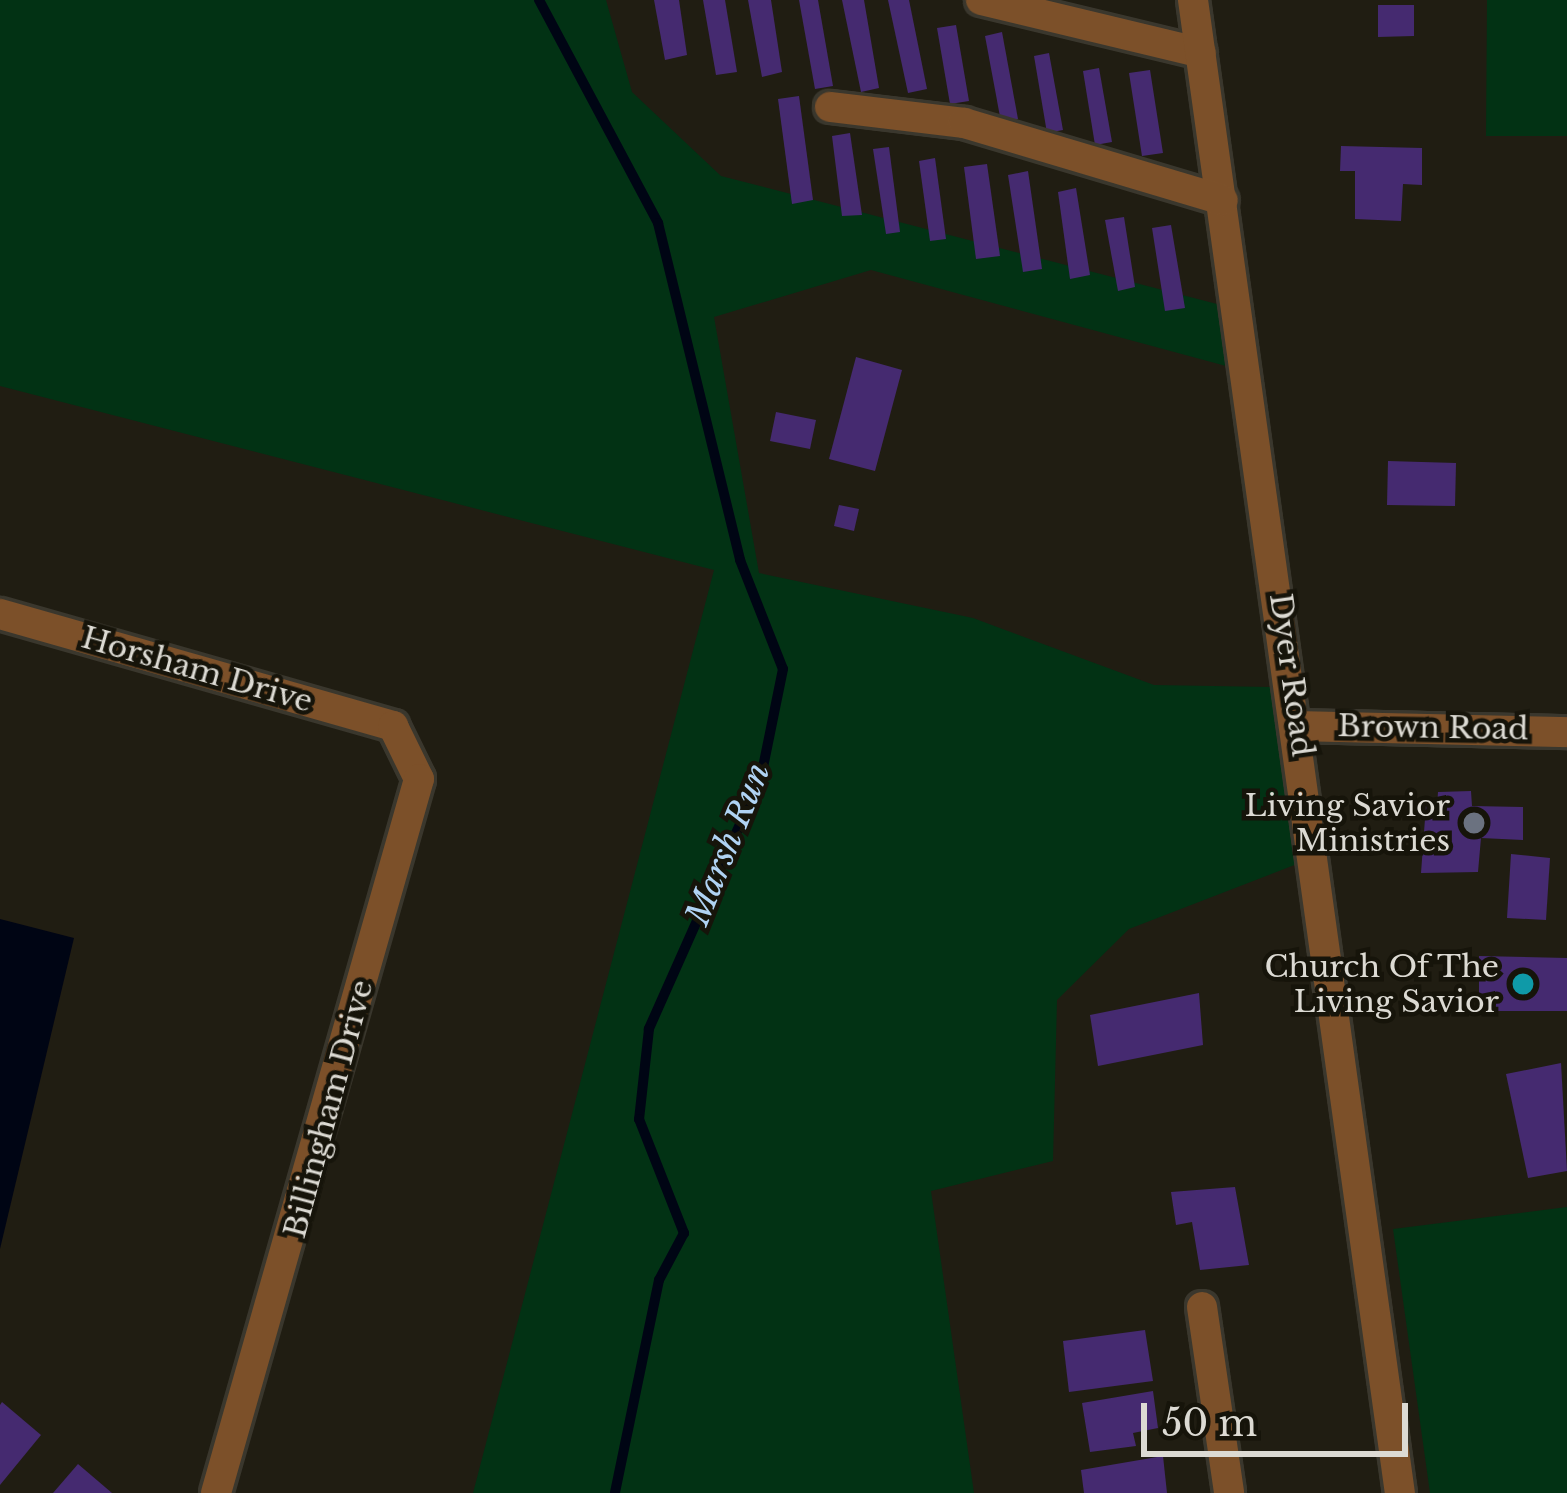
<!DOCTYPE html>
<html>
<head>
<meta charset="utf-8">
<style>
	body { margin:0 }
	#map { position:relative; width:1567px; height:1493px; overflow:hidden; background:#201d12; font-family:"Libre Baskerville",serif }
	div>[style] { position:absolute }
	.green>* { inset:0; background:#023214 }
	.water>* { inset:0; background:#000514 }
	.stream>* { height:10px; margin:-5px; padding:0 5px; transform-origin:5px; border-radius:5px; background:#000514 }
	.building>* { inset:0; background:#452a70 }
	.roads { filter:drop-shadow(3px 0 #3a372d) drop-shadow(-3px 0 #3a372d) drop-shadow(0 3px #3a372d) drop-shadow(0 -3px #3a372d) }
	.minor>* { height:30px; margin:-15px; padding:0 15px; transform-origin:15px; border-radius:15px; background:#7c5029 }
	.dots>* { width:33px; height:33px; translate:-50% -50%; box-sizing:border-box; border:6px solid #16140a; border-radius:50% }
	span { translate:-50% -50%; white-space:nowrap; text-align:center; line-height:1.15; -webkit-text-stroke:9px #16140a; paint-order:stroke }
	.street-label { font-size:30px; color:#dcdad3 }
	.poi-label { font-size:30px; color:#dcdad3 }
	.right { translate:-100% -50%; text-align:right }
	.water-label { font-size:33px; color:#b0d3f3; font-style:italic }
	.scale { position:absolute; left:1141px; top:1403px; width:267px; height:54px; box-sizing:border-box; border:6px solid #dcdad3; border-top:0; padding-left:15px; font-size:36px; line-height:42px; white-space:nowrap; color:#dcdad3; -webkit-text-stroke:9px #16140a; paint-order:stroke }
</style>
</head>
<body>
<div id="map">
	<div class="green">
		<div style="clip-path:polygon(0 0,606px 0,632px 92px,721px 176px,1217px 304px,1226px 366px,871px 270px,714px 317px,759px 573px,973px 618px,1154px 685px,1271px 687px,1297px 864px,1129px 929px,1057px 1000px,1053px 1161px,931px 1191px,974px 1493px,473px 1493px,714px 570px,0 386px)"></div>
		<div style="clip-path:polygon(1487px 0,1567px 0,1567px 136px,1486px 136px)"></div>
		<div style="clip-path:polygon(1567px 1207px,1567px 1493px,1430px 1493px,1393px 1229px)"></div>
	</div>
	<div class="water">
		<div style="clip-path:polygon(0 919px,74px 938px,0 1249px)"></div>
	</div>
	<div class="stream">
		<div style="left:539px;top:0;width:253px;rotate:61.9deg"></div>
		<div style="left:658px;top:223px;width:347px;rotate:76.3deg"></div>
		<div style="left:740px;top:560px;width:117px;rotate:68.5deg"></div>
		<div style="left:783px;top:669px;width:110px;rotate:101.5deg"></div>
		<div style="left:761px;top:777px;width:276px;rotate:114deg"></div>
		<div style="left:649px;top:1029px;width:91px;rotate:96.3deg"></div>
		<div style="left:639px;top:1119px;width:123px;rotate:68.5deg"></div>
		<div style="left:684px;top:1233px;width:53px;rotate:118deg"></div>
		<div style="left:659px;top:1280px;width:217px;rotate:101.7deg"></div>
	</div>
	<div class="building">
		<div style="clip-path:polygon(654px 0,679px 0,687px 55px,665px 60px)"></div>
		<div style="clip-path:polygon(703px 0,725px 0,737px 72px,716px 75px)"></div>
		<div style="clip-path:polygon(748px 0,771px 0,782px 72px,762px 77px)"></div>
		<div style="clip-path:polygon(799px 0,818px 0,833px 86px,815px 89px)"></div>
		<div style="clip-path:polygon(842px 0,864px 0,879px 88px,861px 92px)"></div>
		<div style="clip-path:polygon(888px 0,909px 0,927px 89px,908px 93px)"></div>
		<div style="clip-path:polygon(1378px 5px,1414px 5px,1414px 36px,1378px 37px)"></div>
		<div style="clip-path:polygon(956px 25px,969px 101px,950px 104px,937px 28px)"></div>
		<div style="clip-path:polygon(1002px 32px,1018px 119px,1001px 122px,985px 36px)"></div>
		<div style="clip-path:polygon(1049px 53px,1063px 130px,1047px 133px,1034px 56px)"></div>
		<div style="clip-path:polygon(1099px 68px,1112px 142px,1095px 145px,1083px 71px)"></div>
		<div style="clip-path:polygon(1150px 70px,1163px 153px,1142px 156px,1129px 73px)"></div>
		<div style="clip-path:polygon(799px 96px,813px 200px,792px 204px,778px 99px)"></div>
		<div style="clip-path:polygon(850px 133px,862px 215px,842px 216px,832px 136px)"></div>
		<div style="clip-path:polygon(1341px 146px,1422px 148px,1422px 185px,1403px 184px,1401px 221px,1355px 219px,1355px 171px,1340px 171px)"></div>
		<div style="clip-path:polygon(889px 147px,900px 232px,886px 234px,873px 149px)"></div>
		<div style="clip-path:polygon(935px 158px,946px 239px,930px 241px,919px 161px)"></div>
		<div style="clip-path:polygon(987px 164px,1000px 256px,976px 259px,964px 167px)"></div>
		<div style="clip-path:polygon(1028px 171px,1042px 269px,1023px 272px,1008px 175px)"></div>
		<div style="clip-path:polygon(1076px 188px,1090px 275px,1070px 279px,1058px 192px)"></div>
		<div style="clip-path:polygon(1124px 217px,1135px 287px,1118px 291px,1105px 220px)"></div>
		<div style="clip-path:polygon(1171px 225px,1185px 308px,1165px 311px,1152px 228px)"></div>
		<div style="clip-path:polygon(856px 357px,902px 370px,875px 471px,829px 459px)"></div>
		<div style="clip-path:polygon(776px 412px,816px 420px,810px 449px,770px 441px)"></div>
		<div style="clip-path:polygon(1388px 461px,1456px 463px,1455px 506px,1387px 505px)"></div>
		<div style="clip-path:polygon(839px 505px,859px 509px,854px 531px,834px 526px)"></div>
		<div style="clip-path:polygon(1471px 791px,1472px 806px,1523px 807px,1523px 840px,1481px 838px,1478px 872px,1421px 873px,1426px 805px,1437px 806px,1438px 792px)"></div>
		<div style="clip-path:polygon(1511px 854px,1550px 858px,1546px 920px,1507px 918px)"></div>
		<div style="clip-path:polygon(1479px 956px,1567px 958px,1567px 1011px,1479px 1011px)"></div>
		<div style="clip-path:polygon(1199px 993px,1203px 1045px,1098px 1066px,1090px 1015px)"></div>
		<div style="clip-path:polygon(1561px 1063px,1567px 1171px,1528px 1178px,1506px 1074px)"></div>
		<div style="clip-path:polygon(1235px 1187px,1249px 1265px,1200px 1270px,1192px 1222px,1176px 1225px,1171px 1192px)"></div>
		<div style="clip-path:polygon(1145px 1330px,1153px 1381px,1069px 1392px,1063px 1341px)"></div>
		<div style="clip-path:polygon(1153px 1391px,1158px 1428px,1133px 1433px,1136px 1446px,1090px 1452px,1082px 1403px)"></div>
		<div style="clip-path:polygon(2px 1402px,41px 1435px,0 1485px,0 1405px)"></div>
		<div style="clip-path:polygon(1163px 1456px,1167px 1493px,1084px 1493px,1081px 1470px)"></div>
		<div style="clip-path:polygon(78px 1464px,112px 1493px,53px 1493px)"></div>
	</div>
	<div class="roads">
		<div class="minor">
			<div style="left:981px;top:0;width:226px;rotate:13.5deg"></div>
			<div style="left:1193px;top:0;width:1507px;rotate:82.11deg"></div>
			<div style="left:830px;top:107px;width:135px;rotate:6.8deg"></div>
			<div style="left:964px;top:123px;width:270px;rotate:16.6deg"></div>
			<div style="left:0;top:614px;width:409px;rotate:15.9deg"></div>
			<div style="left:393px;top:726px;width:59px;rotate:63.9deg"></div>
			<div style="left:419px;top:779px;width:742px;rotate:105.87deg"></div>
			<div style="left:1299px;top:726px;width:268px;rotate:1.3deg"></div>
			<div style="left:1202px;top:1307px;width:188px;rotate:81.7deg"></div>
		</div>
	</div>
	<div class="dots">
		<div style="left:1474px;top:823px;background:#6b7280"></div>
		<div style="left:1523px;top:984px;background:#0f9aa8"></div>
	</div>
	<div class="street-label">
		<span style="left:197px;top:670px;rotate:16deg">Horsham Drive</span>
		<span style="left:1291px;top:675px;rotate:82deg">Dyer Road</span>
		<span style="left:1433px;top:728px;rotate:1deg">Brown Road</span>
		<span style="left:329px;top:1109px;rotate:-75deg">Billingham Drive</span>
	</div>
	<div class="poi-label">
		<span class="right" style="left:1450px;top:823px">Living Savior<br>Ministries</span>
		<span class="right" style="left:1499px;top:984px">Church Of The<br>Living Savior</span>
	</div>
	<div class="water-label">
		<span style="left:728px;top:844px;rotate:-68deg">Marsh Run</span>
	</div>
	<div class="scale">50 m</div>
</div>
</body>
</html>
